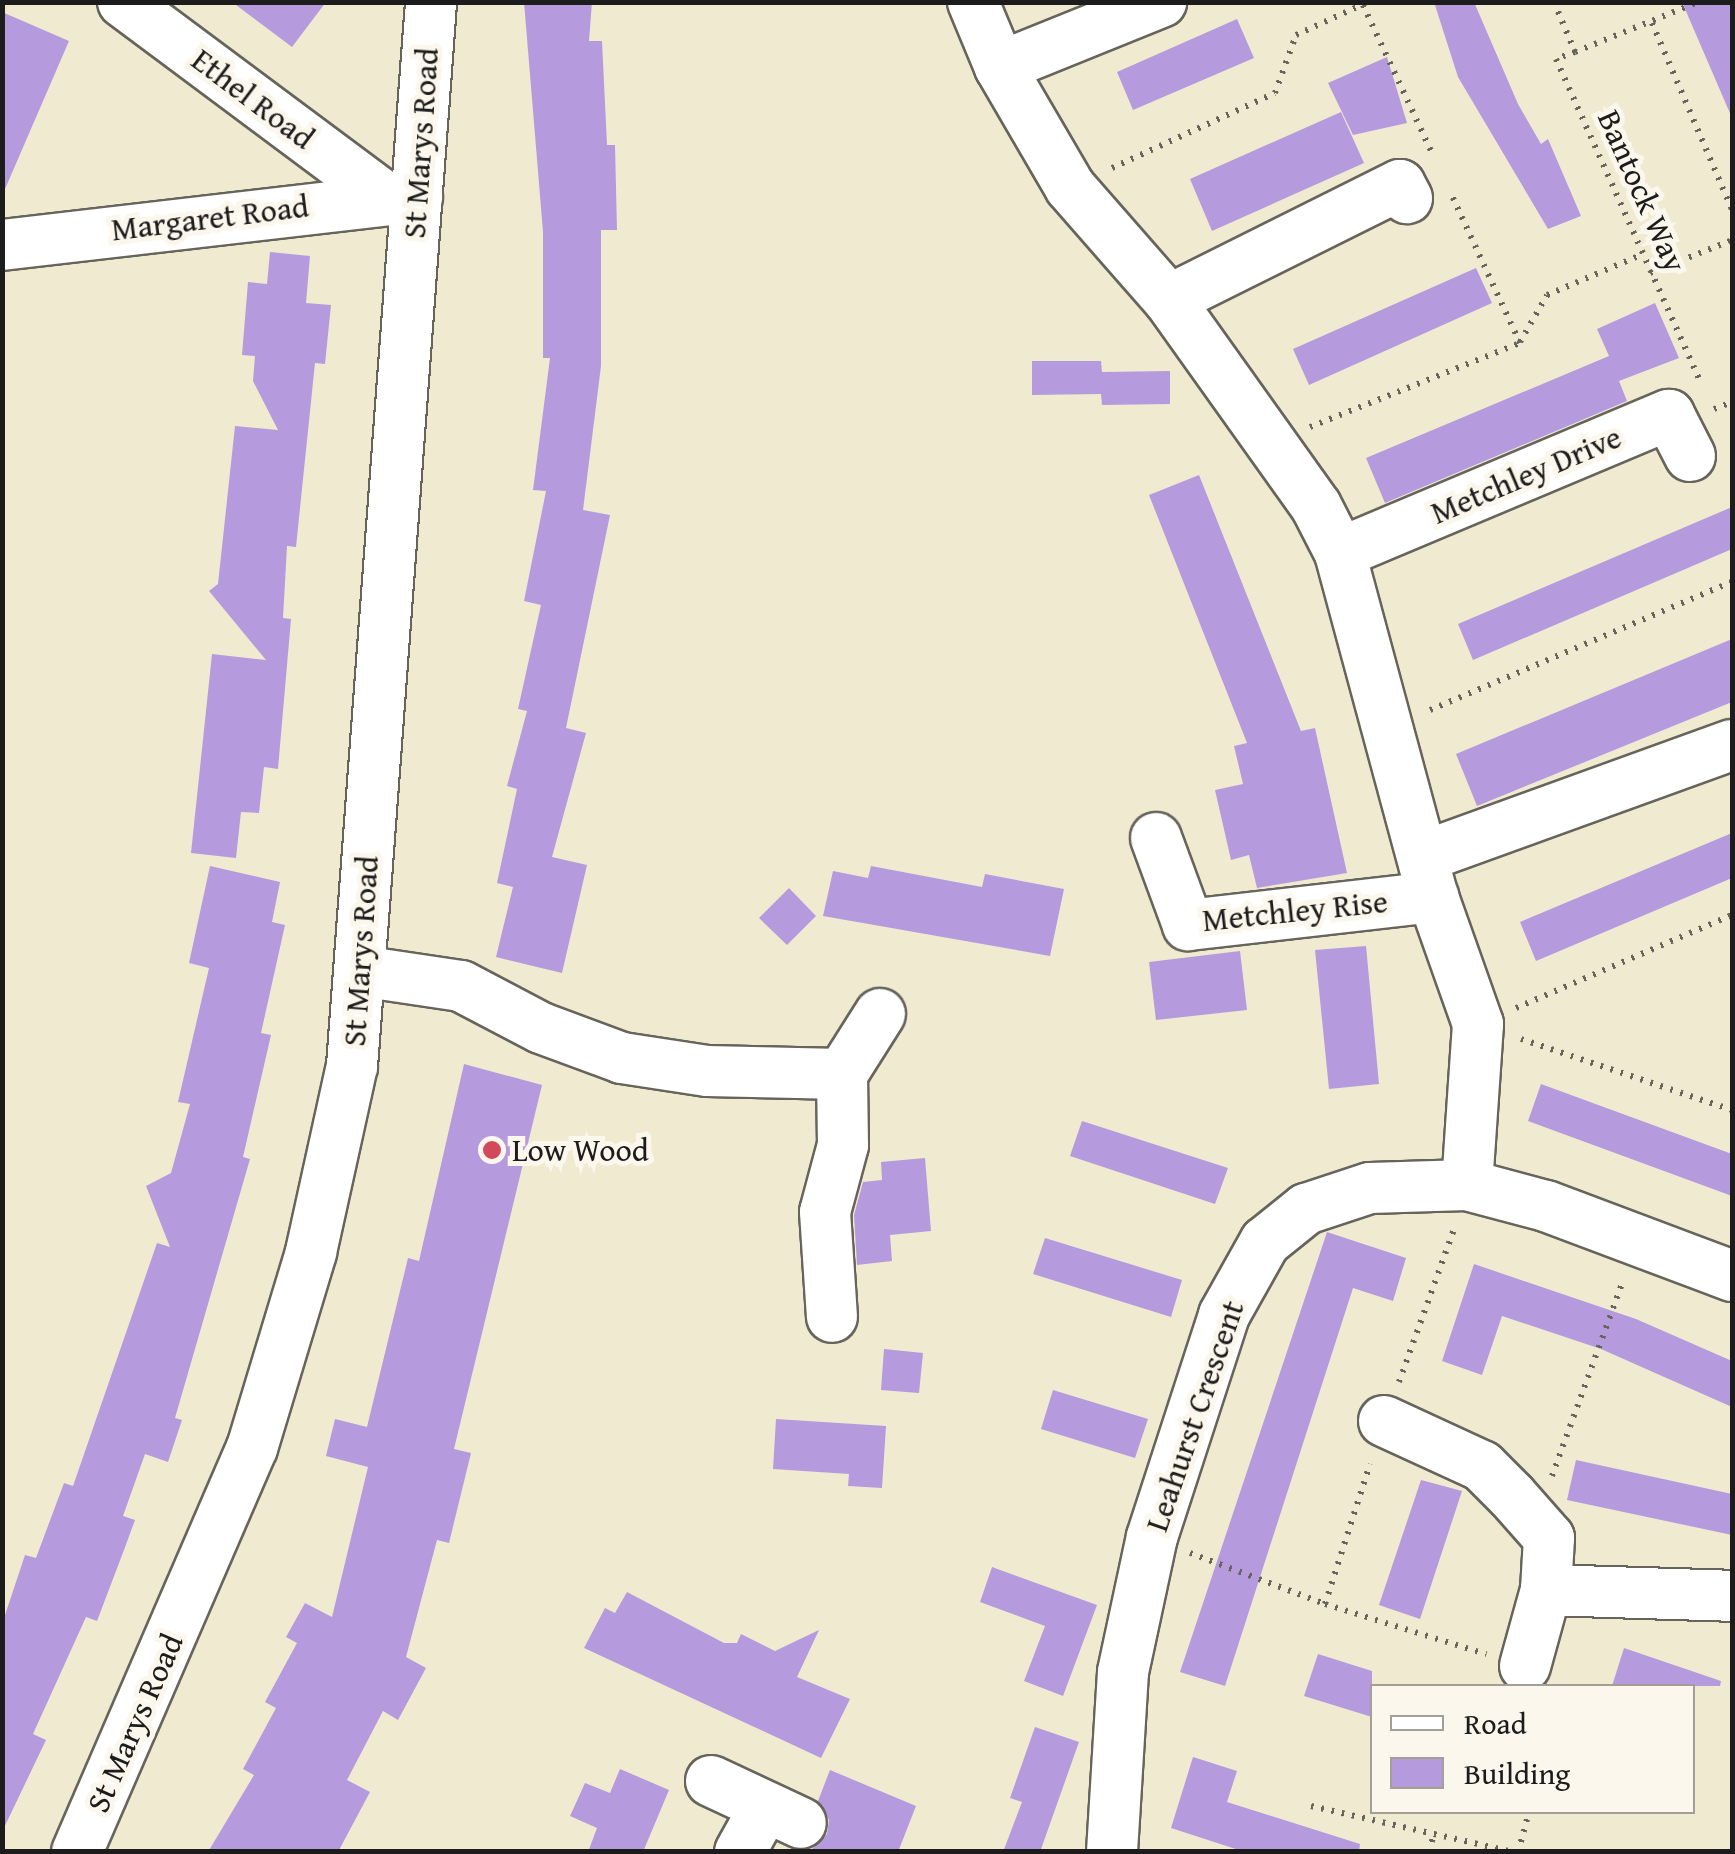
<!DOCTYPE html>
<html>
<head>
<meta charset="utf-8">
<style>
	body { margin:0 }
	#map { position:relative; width:1735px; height:1854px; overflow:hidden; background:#f0ead1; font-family:"Gentium Book Plus",serif }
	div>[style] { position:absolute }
	.building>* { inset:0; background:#b59bdd }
	.path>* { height:6px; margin-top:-3px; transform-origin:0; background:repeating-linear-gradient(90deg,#66645b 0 2.5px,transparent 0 10.5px) }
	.roads { filter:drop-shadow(2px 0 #66645b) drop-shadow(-2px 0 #66645b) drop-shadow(0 2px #66645b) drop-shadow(0 -2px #66645b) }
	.minor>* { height:50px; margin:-25px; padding:0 25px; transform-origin:25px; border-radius:25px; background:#fff }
	.dots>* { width:28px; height:28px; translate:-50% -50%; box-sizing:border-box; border:5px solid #fbf7ec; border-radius:50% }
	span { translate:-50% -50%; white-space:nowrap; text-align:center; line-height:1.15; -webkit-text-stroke:10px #fbf7ec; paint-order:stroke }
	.street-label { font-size:32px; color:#1c1c1c }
	.poi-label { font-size:32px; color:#1c1c1c }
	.left { translate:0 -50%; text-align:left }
	.frame { position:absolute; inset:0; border:5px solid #1c1c1c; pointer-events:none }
	.legend { position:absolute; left:1370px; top:1684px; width:325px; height:130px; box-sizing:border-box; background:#fbf7ec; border:2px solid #a29f99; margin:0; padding:12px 18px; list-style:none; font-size:30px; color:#1c1c1c }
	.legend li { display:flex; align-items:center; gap:20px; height:50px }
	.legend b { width:50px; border:2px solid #a29f99 }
</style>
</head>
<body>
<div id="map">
	<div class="building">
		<div style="clip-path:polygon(232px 2px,326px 2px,292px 47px)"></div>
		<div style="clip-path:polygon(524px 2px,592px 2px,589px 41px,602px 41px,607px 145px,615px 145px,617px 230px,601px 230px,601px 366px,583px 510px,610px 515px,566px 728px,586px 733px,552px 857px,587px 865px,562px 973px,496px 957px,513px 887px,497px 883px,517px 789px,507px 786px,527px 711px,518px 709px,541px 605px,524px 601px,546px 491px,533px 490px,550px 358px,543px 358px,543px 232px)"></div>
		<div style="clip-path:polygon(1434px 2px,1474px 2px,1518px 104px,1541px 144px,1548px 139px,1581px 216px,1548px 229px,1458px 77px)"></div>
		<div style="clip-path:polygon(1682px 2px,1732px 2px,1732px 118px)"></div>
		<div style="clip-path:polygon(2px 12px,69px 41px,2px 196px)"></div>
		<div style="clip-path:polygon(1237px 19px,1254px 58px,1133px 110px,1117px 72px)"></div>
		<div style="clip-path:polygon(1387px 57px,1407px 123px,1353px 135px,1328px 83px)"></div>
		<div style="clip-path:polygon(1341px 112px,1364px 163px,1212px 231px,1190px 179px)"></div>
		<div style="clip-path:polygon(270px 252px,310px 256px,306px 303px,331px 305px,325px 364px,315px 363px,296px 547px,287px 546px,283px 618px,291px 619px,278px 769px,264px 767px,259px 813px,241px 812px,236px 858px,191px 853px,212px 654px,266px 660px,209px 591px,218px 584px,235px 426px,278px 430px,253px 381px,255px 356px,242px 355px,248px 282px,267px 284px)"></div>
		<div style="clip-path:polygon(1476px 268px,1492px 303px,1309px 385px,1293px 349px)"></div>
		<div style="clip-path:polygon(1655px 303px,1679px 358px,1619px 381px,1627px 401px,1385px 503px,1366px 458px,1609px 356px,1597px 329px)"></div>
		<div style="clip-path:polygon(1032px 361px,1101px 361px,1102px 372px,1170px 371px,1170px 404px,1102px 405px,1101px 394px,1032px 395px)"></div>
		<div style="clip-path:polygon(1199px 475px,1301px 731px,1315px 728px,1347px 873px,1257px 888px,1249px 855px,1231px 860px,1215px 790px,1243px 784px,1234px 746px,1247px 743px,1149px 495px)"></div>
		<div style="clip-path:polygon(1732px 507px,1732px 549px,1473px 660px,1458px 624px)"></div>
		<div style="clip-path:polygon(1732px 639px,1732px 702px,1477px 806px,1456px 754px)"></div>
		<div style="clip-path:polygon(1732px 833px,1732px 878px,1536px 961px,1520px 922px)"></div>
		<div style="clip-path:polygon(210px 866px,280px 882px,272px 922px,285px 925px,261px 1033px,271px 1035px,243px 1157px,250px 1159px,175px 1418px,182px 1420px,168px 1462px,145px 1454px,123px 1516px,135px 1520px,124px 1550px,97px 1621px,86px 1617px,33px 1734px,46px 1740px,2px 1832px,2px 1624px,25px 1555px,36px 1558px,64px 1483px,73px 1486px,157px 1243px,170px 1247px,146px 1186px,171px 1173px,190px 1104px,178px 1102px,209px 968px,189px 963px)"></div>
		<div style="clip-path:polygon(871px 866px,982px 887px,985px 874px,1064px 889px,1050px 956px,823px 916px,833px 871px,868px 878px)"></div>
		<div style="clip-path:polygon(789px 888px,816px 916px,787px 945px,759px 918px)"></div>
		<div style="clip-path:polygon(1366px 946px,1379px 1084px,1329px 1089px,1315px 950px)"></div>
		<div style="clip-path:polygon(1240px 951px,1247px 1010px,1156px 1020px,1149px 962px)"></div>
		<div style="clip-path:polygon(464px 1064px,542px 1085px,454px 1449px,471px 1453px,449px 1543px,437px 1540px,406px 1657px,426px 1668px,398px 1720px,383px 1711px,347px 1780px,370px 1792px,338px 1852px,208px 1852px,254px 1775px,243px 1769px,276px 1708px,265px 1702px,297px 1643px,286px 1637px,305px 1603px,332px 1617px,368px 1467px,326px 1456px,335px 1419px,367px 1427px,408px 1258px,419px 1261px)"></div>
		<div style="clip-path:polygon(1541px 1084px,1732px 1154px,1732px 1196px,1528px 1121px)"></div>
		<div style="clip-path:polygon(1082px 1121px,1228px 1168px,1215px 1204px,1070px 1156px)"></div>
		<div style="clip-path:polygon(925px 1158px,931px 1231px,890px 1235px,892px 1261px,857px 1265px,854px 1215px,863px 1182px,882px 1180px,881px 1162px)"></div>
		<div style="clip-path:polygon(1327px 1232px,1406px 1258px,1393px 1301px,1353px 1288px,1225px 1686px,1180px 1672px)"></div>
		<div style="clip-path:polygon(1045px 1238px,1182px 1280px,1171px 1317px,1033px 1274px)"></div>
		<div style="clip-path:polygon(1474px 1264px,1636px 1319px,1732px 1361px,1732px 1407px,1601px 1349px,1502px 1316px,1482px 1375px,1442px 1361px)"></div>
		<div style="clip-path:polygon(884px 1349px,923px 1353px,919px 1393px,881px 1390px)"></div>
		<div style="clip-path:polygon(1053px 1390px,1148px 1419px,1135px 1458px,1041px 1429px)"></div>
		<div style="clip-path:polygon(776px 1419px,886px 1426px,882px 1488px,848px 1486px,849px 1474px,773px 1469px)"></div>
		<div style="clip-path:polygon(1576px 1460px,1732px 1494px,1732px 1535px,1567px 1500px)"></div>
		<div style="clip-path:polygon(1421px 1480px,1462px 1491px,1420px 1619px,1379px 1605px)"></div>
		<div style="clip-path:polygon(992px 1567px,1097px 1605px,1063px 1696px,1024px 1681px,1045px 1626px,980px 1602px)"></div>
		<div style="clip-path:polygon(627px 1592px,724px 1643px,737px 1643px,741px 1634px,775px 1651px,819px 1630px,797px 1677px,850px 1699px,821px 1758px,584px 1648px,605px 1608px,615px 1613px)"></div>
		<div style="clip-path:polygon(1624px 1648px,1721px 1681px,1720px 1686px,1612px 1686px)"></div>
		<div style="clip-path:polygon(1318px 1654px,1372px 1671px,1372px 1717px,1304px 1696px)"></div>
		<div style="clip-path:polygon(1035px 1727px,1079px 1742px,1040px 1852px,1003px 1852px,1022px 1802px,1010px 1798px)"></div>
		<div style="clip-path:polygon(1193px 1757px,1237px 1771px,1227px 1802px,1360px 1844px,1359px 1852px,1245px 1852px,1171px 1828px)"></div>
		<div style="clip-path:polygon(620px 1769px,669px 1790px,643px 1852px,588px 1852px,597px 1828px,570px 1816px,585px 1783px,610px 1793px)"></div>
		<div style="clip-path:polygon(830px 1770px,916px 1806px,898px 1852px,812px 1849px,827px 1834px,829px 1820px,818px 1801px)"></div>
	</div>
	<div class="path">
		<div style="left:1554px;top:2px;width:54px;rotate:67.2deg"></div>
		<div style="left:1575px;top:52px;width:20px;rotate:160deg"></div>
		<div style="left:1556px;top:59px;width:353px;rotate:65.9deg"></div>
		<div style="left:1363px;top:5px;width:163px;rotate:65deg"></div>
		<div style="left:1652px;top:23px;width:203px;rotate:66.8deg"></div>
		<div style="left:1575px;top:52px;width:133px;rotate:-22.1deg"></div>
		<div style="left:1112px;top:168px;width:179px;rotate:-24.7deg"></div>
		<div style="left:1275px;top:93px;width:62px;rotate:-70.1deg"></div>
		<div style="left:1296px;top:35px;width:79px;rotate:-24.6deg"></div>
		<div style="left:1650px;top:273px;width:88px;rotate:-21.9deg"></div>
		<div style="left:1520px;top:342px;width:54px;rotate:-60.1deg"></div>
		<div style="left:1547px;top:295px;width:102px;rotate:-23.1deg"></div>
		<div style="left:1714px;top:409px;width:19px;rotate:-21deg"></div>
		<div style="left:1310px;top:427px;width:226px;rotate:-21.8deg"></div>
		<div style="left:1520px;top:343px;width:162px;rotate:-114.8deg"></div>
		<div style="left:1430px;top:710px;width:328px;rotate:-23deg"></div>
		<div style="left:1516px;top:1008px;width:235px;rotate:-23.3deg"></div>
		<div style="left:1521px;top:1039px;width:223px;rotate:18.6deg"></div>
		<div style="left:1399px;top:1382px;width:163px;rotate:-70.2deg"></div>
		<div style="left:1552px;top:1476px;width:208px;rotate:-70deg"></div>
		<div style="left:1190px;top:1553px;width:144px;rotate:20.7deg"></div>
		<div style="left:1325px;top:1604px;width:169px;rotate:17.3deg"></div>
		<div style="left:1325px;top:1604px;width:147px;rotate:-72.2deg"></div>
		<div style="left:1311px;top:1806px;width:208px;rotate:12.8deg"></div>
		<div style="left:1429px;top:1852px;width:20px;rotate:-75deg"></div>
		<div style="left:1518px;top:1852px;width:41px;rotate:-74.6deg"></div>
	</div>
	<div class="roads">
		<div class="minor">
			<div style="left:123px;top:2px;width:324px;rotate:36.7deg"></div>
			<div style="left:973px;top:2px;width:70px;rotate:67.4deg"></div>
			<div style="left:1000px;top:67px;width:139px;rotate:59.7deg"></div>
			<div style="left:1070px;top:187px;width:150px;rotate:48.8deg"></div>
			<div style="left:1169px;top:300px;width:253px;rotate:54.5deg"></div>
			<div style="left:1316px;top:506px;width:53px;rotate:62.9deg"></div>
			<div style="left:1340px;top:553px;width:356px;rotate:74.9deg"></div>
			<div style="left:1433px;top:897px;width:135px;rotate:70.5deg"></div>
			<div style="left:1478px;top:1024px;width:161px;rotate:93.9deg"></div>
			<div style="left:1000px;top:67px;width:174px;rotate:-22deg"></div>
			<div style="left:2px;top:245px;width:418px;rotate:-6.6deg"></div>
			<div style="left:1169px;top:300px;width:258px;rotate:-26.5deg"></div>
			<div style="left:1400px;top:185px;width:15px;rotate:62deg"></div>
			<div style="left:1340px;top:553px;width:357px;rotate:-22.8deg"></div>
			<div style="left:1669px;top:415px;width:46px;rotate:62.9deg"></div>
			<div style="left:1156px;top:838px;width:93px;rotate:69.8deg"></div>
			<div style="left:1188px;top:925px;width:247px;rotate:-6.5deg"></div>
			<div style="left:1425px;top:856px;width:326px;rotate:-19.9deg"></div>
			<div style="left:360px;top:971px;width:102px;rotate:8.4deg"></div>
			<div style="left:461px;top:986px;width:90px;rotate:27.7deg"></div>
			<div style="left:541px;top:1028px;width:86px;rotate:20.3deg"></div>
			<div style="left:622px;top:1058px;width:86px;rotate:8.7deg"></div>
			<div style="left:707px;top:1071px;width:135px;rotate:1.3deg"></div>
			<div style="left:842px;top:1074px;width:71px;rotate:89.2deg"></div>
			<div style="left:843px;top:1145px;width:69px;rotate:105deg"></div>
			<div style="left:825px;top:1212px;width:105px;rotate:86.2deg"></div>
			<div style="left:842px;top:1074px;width:71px;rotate:-57.7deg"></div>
			<div style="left:1384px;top:1421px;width:108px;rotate:24.7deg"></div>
			<div style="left:1482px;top:1466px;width:42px;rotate:45deg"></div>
			<div style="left:1512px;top:1496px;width:56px;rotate:48.6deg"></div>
			<div style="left:1549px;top:1538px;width:52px;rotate:93.3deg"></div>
			<div style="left:1525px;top:1666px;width:79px;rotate:-74.6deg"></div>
			<div style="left:1546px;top:1590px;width:186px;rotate:1.8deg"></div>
			<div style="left:711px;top:1781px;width:99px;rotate:25deg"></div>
			<div style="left:77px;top:1852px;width:440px;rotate:-66.6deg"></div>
			<div style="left:252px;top:1448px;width:205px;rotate:-73.2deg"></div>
			<div style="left:311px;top:1252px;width:190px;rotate:-77.6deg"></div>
			<div style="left:352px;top:1066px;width:1067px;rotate:-85.75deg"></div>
			<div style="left:740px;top:1852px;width:51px;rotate:-60.9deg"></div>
			<div style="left:1112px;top:1852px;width:180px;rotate:-86.5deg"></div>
			<div style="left:1123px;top:1672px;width:138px;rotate:-77.9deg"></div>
			<div style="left:1152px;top:1537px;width:233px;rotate:-72deg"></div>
			<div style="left:1224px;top:1315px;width:84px;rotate:-60.7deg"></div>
			<div style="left:1265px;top:1242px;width:53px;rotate:-38.8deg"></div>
			<div style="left:1306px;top:1209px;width:67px;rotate:-18.2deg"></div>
			<div style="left:1370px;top:1188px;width:97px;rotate:-1.8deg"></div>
			<div style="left:1467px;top:1185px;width:82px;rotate:14.9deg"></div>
			<div style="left:1546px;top:1206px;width:199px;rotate:20.6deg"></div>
		</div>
	</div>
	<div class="dots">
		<div style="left:492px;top:1150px;background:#d1495b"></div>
	</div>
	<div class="street-label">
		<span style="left:253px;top:99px;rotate:37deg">Ethel Road</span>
		<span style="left:421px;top:143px;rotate:-86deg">St Marys Road</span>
		<span style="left:1642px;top:191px;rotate:66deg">Bantock Way</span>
		<span style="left:210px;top:218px;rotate:-7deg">Margaret Road</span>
		<span style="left:1526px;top:475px;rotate:-23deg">Metchley Drive</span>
		<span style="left:1295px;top:911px;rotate:-6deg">Metchley Rise</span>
		<span style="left:361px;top:951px;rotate:-86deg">St Marys Road</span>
		<span style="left:1195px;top:1416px;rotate:-71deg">Leahurst Crescent</span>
		<span style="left:135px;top:1723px;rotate:-66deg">St Marys Road</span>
	</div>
	<div class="poi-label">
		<span class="left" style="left:512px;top:1150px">Low Wood</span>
	</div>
	<div class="frame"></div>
	<ul class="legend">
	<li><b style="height:12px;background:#fff"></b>Road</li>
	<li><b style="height:28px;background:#b59bdd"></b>Building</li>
	</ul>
</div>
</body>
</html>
